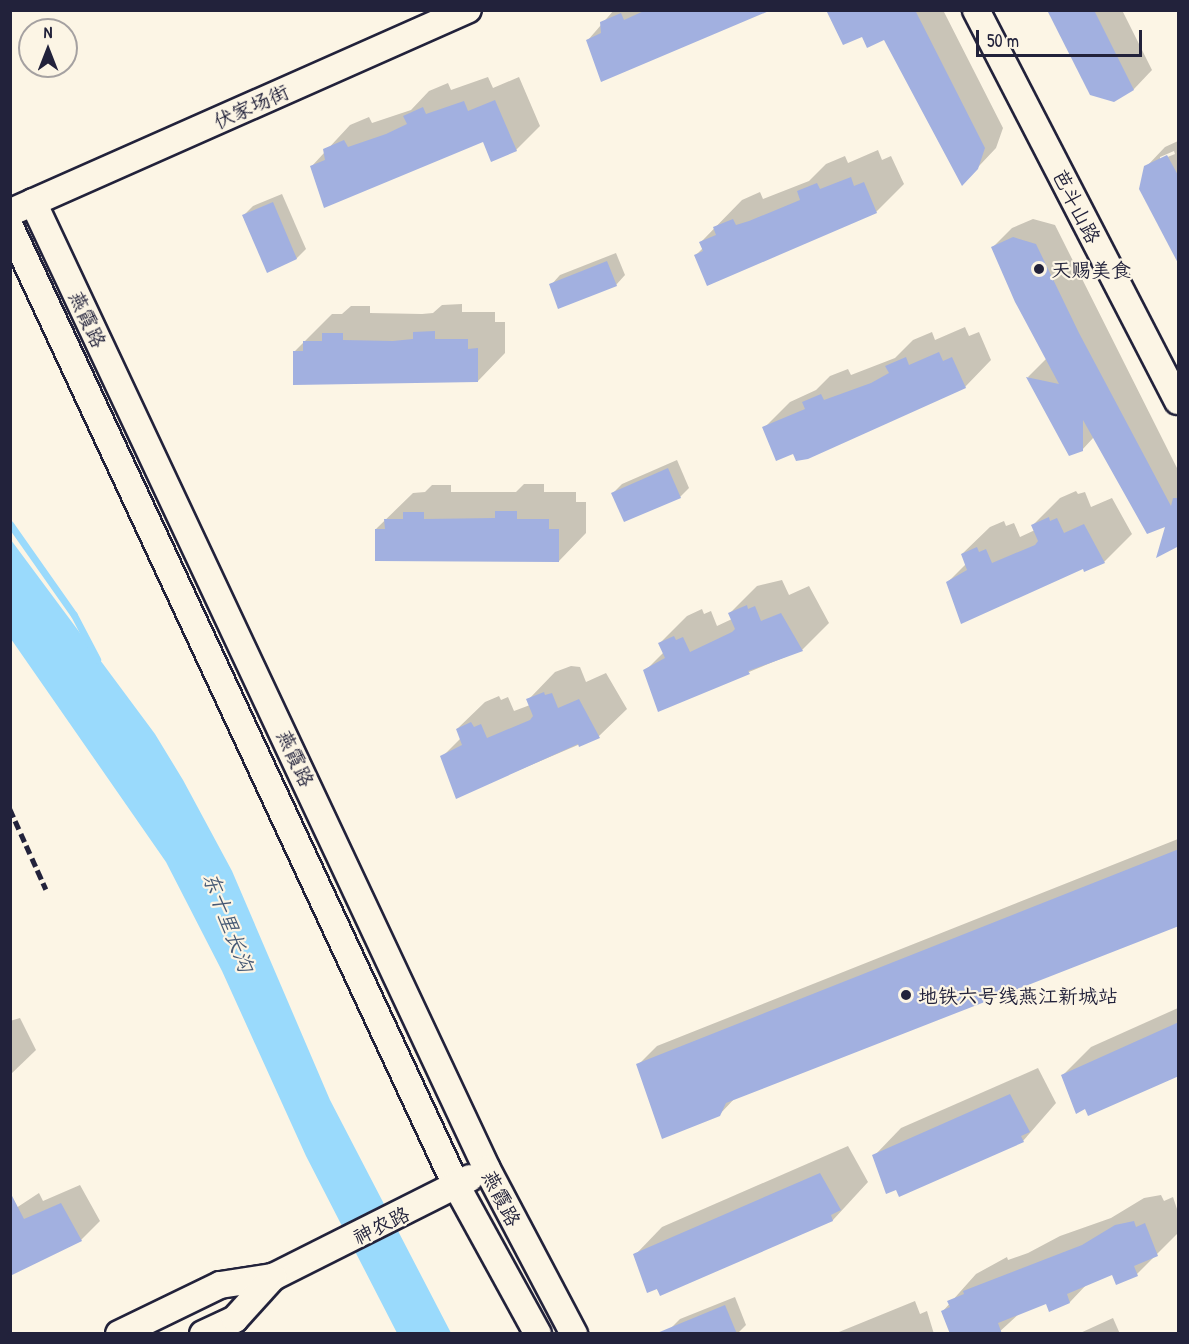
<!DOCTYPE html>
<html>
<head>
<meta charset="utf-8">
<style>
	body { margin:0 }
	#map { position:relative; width:1189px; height:1344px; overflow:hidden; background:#fcf5e5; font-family:"Patrick Hand","LXGW WenKai TC",sans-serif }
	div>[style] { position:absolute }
	.water>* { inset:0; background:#9adafc }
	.shadow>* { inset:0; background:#0003 }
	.stream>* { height:7px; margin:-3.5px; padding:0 3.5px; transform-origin:3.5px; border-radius:3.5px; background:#9adafc }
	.building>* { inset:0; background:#a2b0e0 }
	.roads { filter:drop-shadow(2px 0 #22223b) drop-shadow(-2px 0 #22223b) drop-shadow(0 2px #22223b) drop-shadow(0 -2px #22223b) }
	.minor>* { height:26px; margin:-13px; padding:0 13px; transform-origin:13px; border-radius:13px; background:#fcf5e5 }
	.rail>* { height:4.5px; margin-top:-2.25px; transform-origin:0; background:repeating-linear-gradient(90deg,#22223b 0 9px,transparent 0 13.5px) }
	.dots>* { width:16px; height:16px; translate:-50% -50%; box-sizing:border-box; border:3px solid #fcf5e5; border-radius:50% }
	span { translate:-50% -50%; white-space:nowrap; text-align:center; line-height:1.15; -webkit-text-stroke:4.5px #fcf5e5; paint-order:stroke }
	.street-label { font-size:20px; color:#22223b }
	.poi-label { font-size:20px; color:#22223b }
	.left { translate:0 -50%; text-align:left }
	.water-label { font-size:21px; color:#465975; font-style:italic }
	.frame { position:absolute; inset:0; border:12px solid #22223b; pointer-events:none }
	.north { position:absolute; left:18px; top:18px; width:60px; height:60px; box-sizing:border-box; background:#fcf5e5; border:2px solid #a5a1a1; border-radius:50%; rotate:0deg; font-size:16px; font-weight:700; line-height:24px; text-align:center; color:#22223b }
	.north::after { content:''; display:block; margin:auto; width:21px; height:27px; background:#22223b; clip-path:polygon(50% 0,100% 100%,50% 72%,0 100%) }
	.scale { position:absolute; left:976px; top:30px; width:166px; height:27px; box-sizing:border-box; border:3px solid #22223b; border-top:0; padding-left:8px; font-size:18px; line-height:21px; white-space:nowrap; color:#22223b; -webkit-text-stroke:4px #fcf5e5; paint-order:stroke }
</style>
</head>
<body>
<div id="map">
	<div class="water">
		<div style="clip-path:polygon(11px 540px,155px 734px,183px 780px,232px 871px,330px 1100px,451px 1333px,397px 1333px,306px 1156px,222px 971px,166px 862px,11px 639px)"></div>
	</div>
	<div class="shadow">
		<div style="clip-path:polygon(614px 10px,762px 10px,588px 40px)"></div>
		<div style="clip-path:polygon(828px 10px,943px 10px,1003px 128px,996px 148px,963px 183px,885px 38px,863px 35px)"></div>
		<div style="clip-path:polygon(1048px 10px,1122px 10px,1152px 70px,1134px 89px,1114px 100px)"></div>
		<div style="clip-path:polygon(488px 77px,493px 88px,519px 77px,540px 126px,516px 150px,484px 140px,311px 167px,350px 125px,369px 117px,372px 123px,411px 110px,429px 91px,448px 83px,451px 90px)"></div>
		<div style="clip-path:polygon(evenodd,1178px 141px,1178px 262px,1146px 167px,1165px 147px,1178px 141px,1174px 151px,1175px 154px,1160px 160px,1160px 157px,1174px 151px)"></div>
		<div style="clip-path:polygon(878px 150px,882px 160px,891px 156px,904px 184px,876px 212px,695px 256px,703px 248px,701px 242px,742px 200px,760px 192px,763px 199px,809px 181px,826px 164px,845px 156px,848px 163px)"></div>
		<div style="clip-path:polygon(282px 194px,306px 249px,297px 258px,267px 271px,243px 216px,253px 206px)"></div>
		<div style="clip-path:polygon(1033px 219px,1055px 225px,1178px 470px,1178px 544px,1167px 525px,1094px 437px,1082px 450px,1070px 454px,1028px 377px,1047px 358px,993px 247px,1012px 228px)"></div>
		<div style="clip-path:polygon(616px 253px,625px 275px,616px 285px,551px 285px,560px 275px)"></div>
		<div style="clip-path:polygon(462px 304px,462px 312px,495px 312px,495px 322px,505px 322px,505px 353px,478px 381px,294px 352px,332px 314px,342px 314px,351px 306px,370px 306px,370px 313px,422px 314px,433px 313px,442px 305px)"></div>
		<div style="clip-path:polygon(965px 327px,969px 336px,979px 332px,991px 360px,965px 387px,794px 453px,764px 428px,790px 402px,816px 390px,830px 376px,848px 369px,851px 375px,895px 358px,913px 340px,932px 332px,935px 340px)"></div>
		<div style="clip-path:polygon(677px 460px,689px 488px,680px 497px,613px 493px,622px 484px)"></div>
		<div style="clip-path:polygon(524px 484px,544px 484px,544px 492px,576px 492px,576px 502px,586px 502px,586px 533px,559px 561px,376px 529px,413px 493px,425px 492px,432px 485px,451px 485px,451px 492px,516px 492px)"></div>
		<div style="clip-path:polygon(1076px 491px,1078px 494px,1085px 492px,1091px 507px,1112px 498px,1132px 534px,1104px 562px,1085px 570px,1084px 567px,948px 582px,966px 564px,962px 554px,990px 527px,1004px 521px,1006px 526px,1014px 523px,1020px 537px,1035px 530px,1033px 525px,1060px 498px)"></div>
		<div style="clip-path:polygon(782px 580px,789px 595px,809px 586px,829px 623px,802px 650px,749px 672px,645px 671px,664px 652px,660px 643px,687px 616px,702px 609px,704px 614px,711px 611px,717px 626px,732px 619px,730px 613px,757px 586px)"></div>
		<div style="clip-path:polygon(571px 666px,580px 667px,586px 682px,606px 673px,627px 709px,599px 736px,456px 797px,442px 757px,461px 738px,457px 729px,485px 702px,499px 696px,501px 700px,508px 697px,514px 711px,530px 705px,528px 700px,555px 672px)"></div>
		<div style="clip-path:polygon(1178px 839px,1178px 924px,736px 1097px,719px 1115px,638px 1065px,657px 1046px)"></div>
		<div style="clip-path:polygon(1178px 1008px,1178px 1075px,1063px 1075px,1091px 1047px)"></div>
		<div style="clip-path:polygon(20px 1018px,36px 1050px,10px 1075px,10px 1021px)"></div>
		<div style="clip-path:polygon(1038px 1068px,1056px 1103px,1023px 1141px,897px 1188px,874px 1156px,901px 1128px)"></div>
		<div style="clip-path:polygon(848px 1146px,868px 1182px,833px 1220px,660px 1294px,635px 1255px,662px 1227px)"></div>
		<div style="clip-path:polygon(80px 1185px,100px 1221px,81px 1240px,10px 1274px,10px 1212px,39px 1193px,43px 1201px)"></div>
		<div style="clip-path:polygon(1161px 1195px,1164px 1201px,1173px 1197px,1178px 1212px,1178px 1233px,1137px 1274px,1113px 1273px,1088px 1283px,1070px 1302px,1047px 1302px,1021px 1312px,997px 1334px,943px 1311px,976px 1274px,1007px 1257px,1008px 1260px,1028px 1253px,1060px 1236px,1111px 1218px,1144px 1198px)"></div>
		<div style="clip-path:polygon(735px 1297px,746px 1325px,737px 1334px,673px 1334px,671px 1328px,680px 1319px)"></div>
		<div style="clip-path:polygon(915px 1301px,920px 1314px,927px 1311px,934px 1334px,834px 1334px)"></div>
		<div style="clip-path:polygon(1113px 1318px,1120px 1334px,1078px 1334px)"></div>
	</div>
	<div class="stream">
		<div style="left:10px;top:524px;width:111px;rotate:54.9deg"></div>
		<div style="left:74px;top:615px;width:50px;rotate:62.4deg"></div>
	</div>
	<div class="building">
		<div style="clip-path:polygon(646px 10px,769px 10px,769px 11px,601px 82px,586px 40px,601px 33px,600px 22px,621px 13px,624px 20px)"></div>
		<div style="clip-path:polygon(826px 10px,915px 10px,985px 148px,978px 169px,962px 186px,884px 40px,867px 48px,862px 37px,843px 45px)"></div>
		<div style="clip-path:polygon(1047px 10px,1094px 10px,1134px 90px,1114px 102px,1090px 95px)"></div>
		<div style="clip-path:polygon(495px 100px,517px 151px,491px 162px,483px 142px,324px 208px,310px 166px,325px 160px,323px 149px,344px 140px,348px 147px,386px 134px,407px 124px,403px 116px,423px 107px,426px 114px,464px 101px,468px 111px)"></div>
		<div style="clip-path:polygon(1167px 155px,1179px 177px,1179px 265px,1139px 189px,1144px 166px)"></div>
		<div style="clip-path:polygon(851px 177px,854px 186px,864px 182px,877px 213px,707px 286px,694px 255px,703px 251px,699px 242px,716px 235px,713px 227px,733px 219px,736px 225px,749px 221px,800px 200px,797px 191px,817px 183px,820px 189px)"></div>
		<div style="clip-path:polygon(273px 202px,297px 259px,267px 273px,242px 215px)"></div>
		<div style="clip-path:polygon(1013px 237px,1036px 244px,1079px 333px,1171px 506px,1173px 498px,1179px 498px,1179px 546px,1156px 558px,1165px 527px,1147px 534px,1083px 420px,1083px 451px,1069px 456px,1026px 377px,1059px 384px,1015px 302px,991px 247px)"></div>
		<div style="clip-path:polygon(607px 261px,617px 286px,558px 309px,549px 284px)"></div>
		<div style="clip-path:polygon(435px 331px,435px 339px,468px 339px,468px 349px,478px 348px,478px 382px,293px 385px,293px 351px,303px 351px,303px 341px,322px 341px,322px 333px,343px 333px,343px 340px,393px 341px,413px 339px,413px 332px)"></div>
		<div style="clip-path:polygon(939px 352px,943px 361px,952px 357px,966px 388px,808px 459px,796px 461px,793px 454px,776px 461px,762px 427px,805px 409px,802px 402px,821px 394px,824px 400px,871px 383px,889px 373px,885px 366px,906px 357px,909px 365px)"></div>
		<div style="clip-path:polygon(668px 468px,681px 498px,624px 522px,611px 493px)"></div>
		<div style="clip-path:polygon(495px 511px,517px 511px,517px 519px,549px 519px,549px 529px,559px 529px,559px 562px,375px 561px,375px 529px,385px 529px,384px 519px,403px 519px,403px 512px,424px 512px,424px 519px,495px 518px)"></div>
		<div style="clip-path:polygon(1049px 517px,1050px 521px,1057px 518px,1064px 533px,1084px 524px,1105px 563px,1084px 572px,1083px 569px,961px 624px,946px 582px,967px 570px,961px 554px,977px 547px,979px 552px,986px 549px,992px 563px,1035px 545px,1038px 541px,1031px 525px)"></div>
		<div style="clip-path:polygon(747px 605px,748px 609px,755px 606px,761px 621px,781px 613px,803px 651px,748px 671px,750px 674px,658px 712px,643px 670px,665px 658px,658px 643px,674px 636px,676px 640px,683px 637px,690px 652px,732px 632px,735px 629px,728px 613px)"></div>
		<div style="clip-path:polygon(544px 692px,545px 695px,552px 693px,558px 708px,579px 699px,600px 738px,579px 747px,578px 744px,456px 799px,440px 756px,462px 745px,456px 729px,471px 722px,474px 727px,481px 724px,487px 738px,530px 720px,533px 716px,526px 699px)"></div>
		<div style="clip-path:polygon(1179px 849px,1179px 926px,726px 1103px,720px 1116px,662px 1139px,636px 1064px)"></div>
		<div style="clip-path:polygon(1179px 1022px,1179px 1076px,1088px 1116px,1085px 1109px,1076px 1114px,1061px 1075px)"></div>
		<div style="clip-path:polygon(1010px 1094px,1030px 1132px,1021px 1136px,1024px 1142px,899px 1197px,896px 1190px,886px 1194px,872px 1155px)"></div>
		<div style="clip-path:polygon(820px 1173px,841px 1210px,831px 1215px,833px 1221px,660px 1296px,657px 1289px,647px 1293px,633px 1254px)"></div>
		<div style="clip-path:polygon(10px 1192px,24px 1219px,61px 1203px,82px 1241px,10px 1276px)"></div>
		<div style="clip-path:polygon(1134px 1221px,1136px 1227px,1145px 1223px,1158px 1256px,1134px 1266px,1138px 1276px,1116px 1285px,1112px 1275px,1067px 1294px,1070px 1303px,1049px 1312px,1046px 1304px,998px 1323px,1002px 1334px,950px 1334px,941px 1311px,950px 1307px,947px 1301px,964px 1294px,963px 1291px,1082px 1245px,1115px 1225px)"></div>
		<div style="clip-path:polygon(725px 1305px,737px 1334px,657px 1334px,657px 1333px)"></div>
	</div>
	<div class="roads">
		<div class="minor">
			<div style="left:976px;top:10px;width:440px;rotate:62.7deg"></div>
			<div style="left:33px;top:202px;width:1068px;rotate:64.85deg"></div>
			<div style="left:487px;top:1169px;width:187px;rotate:62.2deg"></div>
			<div style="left:18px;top:209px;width:492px;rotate:-23.9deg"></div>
			<div style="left:10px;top:227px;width:1057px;rotate:65.04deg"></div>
			<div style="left:456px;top:1185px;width:170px;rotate:61.2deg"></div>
			<div style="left:119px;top:1334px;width:112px;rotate:-25.9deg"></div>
			<div style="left:220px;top:1285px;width:54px;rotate:-8.6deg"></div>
			<div style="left:273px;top:1277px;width:220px;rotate:-26.7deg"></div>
			<div style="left:203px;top:1334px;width:35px;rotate:-25deg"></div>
			<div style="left:235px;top:1319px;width:57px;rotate:-47.9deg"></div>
		</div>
	</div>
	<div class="rail">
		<div style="left:10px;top:809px;width:88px;rotate:65.8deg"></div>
	</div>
	<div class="dots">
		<div style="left:1039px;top:269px;background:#22223b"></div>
		<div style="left:906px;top:995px;background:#22223b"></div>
	</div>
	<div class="street-label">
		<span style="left:251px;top:106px;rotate:-24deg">伏家场街</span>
		<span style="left:1077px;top:206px;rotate:63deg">芭斗山路</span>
		<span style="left:88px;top:319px;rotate:65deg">燕霞路</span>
		<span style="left:296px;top:758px;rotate:65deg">燕霞路</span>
		<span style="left:502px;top:1198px;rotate:63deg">燕霞路</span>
		<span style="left:381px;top:1225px;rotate:-26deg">神农路</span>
	</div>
	<div class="poi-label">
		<span class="left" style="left:1051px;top:269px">天赐美食</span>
		<span class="left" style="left:918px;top:995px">地铁六号线燕江新城站</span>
	</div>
	<div class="water-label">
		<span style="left:228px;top:922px;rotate:69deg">东十里长沟</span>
	</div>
	<div class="frame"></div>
	<div class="north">N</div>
	<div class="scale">50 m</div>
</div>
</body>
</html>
